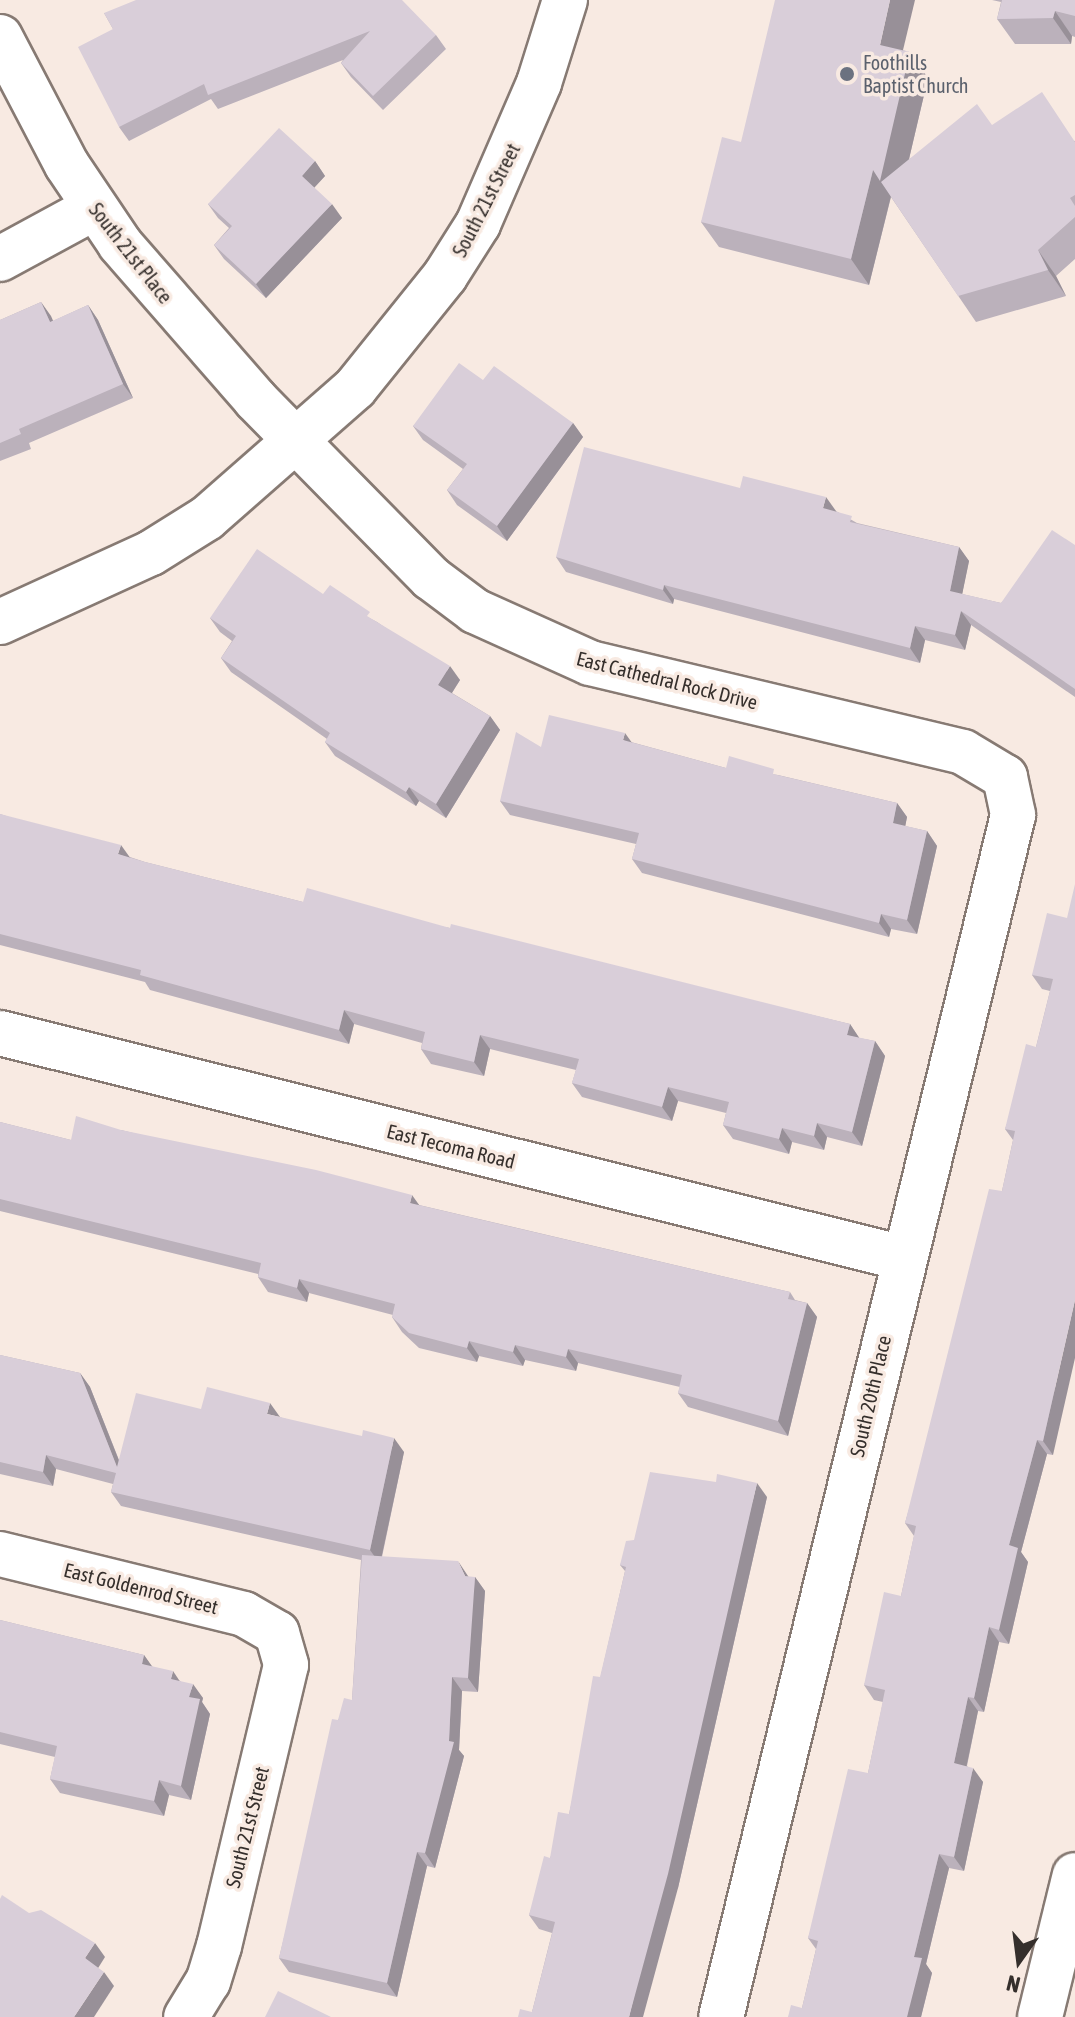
<!DOCTYPE html>
<html>
<head>
<meta charset="utf-8">
<style>
	body { margin:0 }
	#map { position:relative; width:1075px; height:2017px; overflow:hidden; background:#f8eae2; font-family:"Asap Condensed",sans-serif }
	div>[style] { position:absolute }
	.roads { filter:drop-shadow(2px 0 #877a73) drop-shadow(-2px 0 #877a73) drop-shadow(0 2px #877a73) drop-shadow(0 -2px #877a73) }
	.minor>* { height:44px; margin:-22px; padding:0 22px; transform-origin:22px; border-radius:22px; background:#fff }
	.wall>* { inset:0; background:#bbb1bb }
	.shaded-wall>* { inset:0; background:#989098 }
	.building>* { inset:0; background:#d9ced9 }
	.dots>* { width:22px; height:22px; translate:-50% -50%; box-sizing:border-box; border:4px solid #f8eae2; border-radius:50% }
	span { translate:-50% -50%; white-space:nowrap; text-align:center; line-height:1.15; -webkit-text-stroke:7px #f8eae2; paint-order:stroke }
	.worship-label { font-size:20px; color:#5b616d }
	.left { translate:0 -50%; text-align:left }
	.street-label { font-size:20px; color:#352f2c }
	.north { position:absolute; left:979px; top:1921px; width:80px; height:80px; -webkit-text-stroke:6px #f8eae2; paint-order:stroke; rotate:194deg; font-size:22px; font-weight:700; line-height:32px; text-align:center; color:#352f2c }
	.north::after { content:''; display:block; margin:auto; width:28px; height:36px; background:#352f2c; clip-path:polygon(50% 0,100% 100%,50% 72%,0 100%) }
</style>
</head>
<body>
<div id="map">
	<div class="roads">
		<div class="minor">
			<div style="left:0;top:37px;width:144px;rotate:62.4deg"></div>
			<div style="left:67px;top:165px;width:95px;rotate:56.1deg"></div>
			<div style="left:120px;top:244px;width:206px;rotate:48.9deg"></div>
			<div style="left:255px;top:399px;width:251px;rotate:45.5deg"></div>
			<div style="left:431px;top:578px;width:55px;rotate:36.9deg"></div>
			<div style="left:475px;top:611px;width:126px;rotate:24.3deg"></div>
			<div style="left:590px;top:663px;width:383px;rotate:13.4deg"></div>
			<div style="left:963px;top:752px;width:49px;rotate:30.8deg"></div>
			<div style="left:1005px;top:777px;width:39px;rotate:78deg"></div>
			<div style="left:1013px;top:815px;width:1237px;rotate:103.65deg"></div>
			<div style="left:0;top:259px;width:107px;rotate:-28.5deg"></div>
			<div style="left:0;top:622px;width:166px;rotate:-24.6deg"></div>
			<div style="left:151px;top:553px;width:66px;rotate:-32deg"></div>
			<div style="left:207px;top:518px;width:197px;rotate:-41.3deg"></div>
			<div style="left:355px;top:388px;width:144px;rotate:-51.2deg"></div>
			<div style="left:445px;top:276px;width:62px;rotate:-57.6deg"></div>
			<div style="left:478px;top:224px;width:154px;rotate:-66.6deg"></div>
			<div style="left:539px;top:83px;width:87px;rotate:-72.6deg"></div>
			<div style="left:0;top:1033px;width:931px;rotate:13.99deg"></div>
			<div style="left:0;top:1554px;width:251px;rotate:13.8deg"></div>
			<div style="left:244px;top:1614px;width:38px;rotate:30deg"></div>
			<div style="left:277px;top:1633px;width:33px;rotate:74deg"></div>
			<div style="left:286px;top:1665px;width:289px;rotate:103.4deg"></div>
			<div style="left:219px;top:1946px;width:37px;rotate:107deg"></div>
			<div style="left:208px;top:1981px;width:42px;rotate:121.4deg"></div>
			<div style="left:1040px;top:2017px;width:146px;rotate:-76.2deg"></div>
		</div>
	</div>
	<div class="wall">
		<div style="clip-path:polygon(992px 0,1075px 0,1075px 37px,1072px 36px,1071px 44px,1015px 44px,997px 19px,1001px 2px)"></div>
		<div style="clip-path:polygon(104px 13px,436px 35px,446px 49px,383px 110px,351px 77px,341px 63px,343px 60px,218px 109px,211px 99px,129px 141px,119px 127px,113px 29px)"></div>
		<div style="clip-path:polygon(902px 50px,910px 52px,928px 78px,909px 159px,992px 125px,1075px 141px,1075px 259px,1056px 276px,1066px 296px,976px 322px,891px 197px,869px 285px,719px 247px,701px 222px,741px 142px)"></div>
		<div style="clip-path:polygon(315px 161px,325px 176px,314px 188px,342px 218px,266px 298px,224px 259px,214px 245px,229px 228px,218px 218px,208px 204px)"></div>
		<div style="clip-path:polygon(41px 302px,53px 321px,88px 305px,98px 320px,133px 398px,29px 443px,31px 449px,0 461px,0 320px)"></div>
		<div style="clip-path:polygon(483px 380px,573px 423px,583px 437px,507px 541px,457px 505px,447px 490px,463px 469px,423px 440px,413px 426px)"></div>
		<div style="clip-path:polygon(740px 488px,836px 511px,857px 523px,959px 547px,969px 561px,962px 594px,1001px 603px,1075px 545px,1075px 697px,971px 625px,965px 650px,925px 640px,920px 663px,674px 599px,673px 604px,566px 572px,556px 557px)"></div>
		<div style="clip-path:polygon(323px 594px,377px 622px,460px 680px,452px 693px,490px 716px,500px 730px,446px 818px,419px 801px,416px 806px,335px 756px,325px 742px,327px 739px,231px 672px,221px 658px,232px 641px,220px 632px,210px 618px)"></div>
		<div style="clip-path:polygon(631px 742px,726px 768px,778px 775px,897px 803px,907px 817px,905px 826px,927px 831px,937px 846px,917px 934px,891px 929px,889px 937px,642px 873px,632px 859px,636px 844px,510px 815px,500px 801px,541px 747px)"></div>
		<div style="clip-path:polygon(0 814px,145px 862px,303px 902px,450px 928px,850px 1024px,859px 1038px,875px 1041px,885px 1056px,862px 1146px,827px 1137px,824px 1150px,792px 1142px,789px 1154px,733px 1139px,723px 1125px,726px 1113px,678px 1101px,672px 1121px,582px 1097px,572px 1083px,576px 1070px,490px 1049px,484px 1076px,431px 1064px,421px 1049px,422px 1043px,354px 1024px,349px 1044px,150px 990px,145px 982px,0 945px)"></div>
		<div style="clip-path:polygon(1067px 918px,1053px 1455px,1047px 1454px,1021px 1552px,1028px 1562px,1009px 1644px,999px 1642px,984px 1712px,978px 1711px,967px 1766px,983px 1782px,964px 1871px,949px 1868px,926px 1964px,932px 1973px,921px 2017px,788px 2017px,802px 2008px,816px 1949px,808px 1938px,868px 1773px,883px 1702px,874px 1700px,864px 1685px,901px 1596px,914px 1536px,905px 1523px,1002px 1191px,1013px 1140px,1005px 1129px,1036px 1047px,1050px 991px,1042px 989px,1032px 975px)"></div>
		<div style="clip-path:polygon(0 1122px,71px 1140px,121px 1130px,419px 1205px,790px 1292px,795px 1300px,807px 1303px,817px 1317px,788px 1436px,688px 1407px,678px 1393px,680px 1387px,578px 1363px,576px 1371px,525px 1360px,523px 1366px,479px 1356px,477px 1362px,419px 1348px,402px 1332px,392px 1317px,393px 1315px,309px 1293px,307px 1302px,268px 1292px,258px 1277px,258px 1274px,0 1211px)"></div>
		<div style="clip-path:polygon(0 1355px,80px 1373px,90px 1387px,119px 1460px,201px 1409px,279px 1417px,404px 1452px,382px 1557px,469px 1577px,475px 1577px,485px 1591px,478px 1692px,462px 1691px,459px 1750px,464px 1756px,435px 1868px,427px 1866px,397px 1997px,289px 1972px,279px 1958px,338px 1720px,352px 1700px,361px 1560px,121px 1506px,111px 1492px,113px 1484px,56px 1469px,53px 1486px,0 1474px)"></div>
		<div style="clip-path:polygon(767px 1497px,678px 1888px,532px 2012px,552px 1933px,539px 1929px,529px 1915px,550px 1858px,569px 1814px,625px 1571px,620px 1565px,634px 1540px)"></div>
		<div style="clip-path:polygon(0 1620px,144px 1655px,152px 1667px,180px 1681px,203px 1698px,202px 1702px,210px 1714px,191px 1800px,169px 1795px,164px 1816px,60px 1793px,50px 1779px,55px 1757px,0 1744px)"></div>
	</div>
	<div class="shaded-wall">
		<div style="clip-path:polygon(890px 0,915px 0,898px 71px,880px 45px)"></div>
		<div style="clip-path:polygon(1055px 11px,1072px 36px,1071px 44px,1053px 18px)"></div>
		<div style="clip-path:polygon(910px 52px,928px 78px,898px 206px,891px 196px,869px 285px,851px 259px,873px 170px)"></div>
		<div style="clip-path:polygon(315px 161px,325px 176px,312px 190px,302px 176px)"></div>
		<div style="clip-path:polygon(332px 204px,342px 218px,266px 298px,256px 284px)"></div>
		<div style="clip-path:polygon(1038px 250px,1056px 276px,1066px 296px,1048px 270px)"></div>
		<div style="clip-path:polygon(41px 302px,51px 316px,60px 337px,50px 322px)"></div>
		<div style="clip-path:polygon(88px 305px,98px 320px,133px 398px,123px 384px)"></div>
		<div style="clip-path:polygon(573px 423px,583px 437px,507px 541px,497px 526px)"></div>
		<div style="clip-path:polygon(826px 497px,836px 511px,833px 523px,823px 508px)"></div>
		<div style="clip-path:polygon(959px 547px,969px 561px,960px 605px,950px 591px)"></div>
		<div style="clip-path:polygon(664px 585px,674px 599px,673px 604px,663px 590px)"></div>
		<div style="clip-path:polygon(961px 611px,971px 625px,965px 650px,955px 635px)"></div>
		<div style="clip-path:polygon(915px 626px,925px 640px,920px 663px,910px 648px)"></div>
		<div style="clip-path:polygon(450px 666px,460px 680px,448px 699px,438px 685px)"></div>
		<div style="clip-path:polygon(490px 716px,500px 730px,446px 818px,436px 804px)"></div>
		<div style="clip-path:polygon(625px 733px,635px 747px,623px 740px)"></div>
		<div style="clip-path:polygon(409px 787px,419px 801px,416px 806px,406px 792px)"></div>
		<div style="clip-path:polygon(897px 803px,907px 817px,903px 838px,893px 823px)"></div>
		<div style="clip-path:polygon(927px 831px,937px 846px,917px 934px,907px 920px)"></div>
		<div style="clip-path:polygon(121px 845px,131px 859px,118px 854px)"></div>
		<div style="clip-path:polygon(881px 914px,891px 929px,889px 937px,879px 923px)"></div>
		<div style="clip-path:polygon(344px 1010px,354px 1024px,349px 1044px,339px 1030px)"></div>
		<div style="clip-path:polygon(850px 1024px,860px 1039px,847px 1035px)"></div>
		<div style="clip-path:polygon(480px 1035px,490px 1049px,484px 1076px,474px 1062px)"></div>
		<div style="clip-path:polygon(875px 1041px,885px 1056px,862px 1146px,852px 1132px)"></div>
		<div style="clip-path:polygon(668px 1087px,678px 1101px,672px 1121px,662px 1107px)"></div>
		<div style="clip-path:polygon(817px 1123px,827px 1137px,824px 1150px,814px 1136px)"></div>
		<div style="clip-path:polygon(782px 1128px,792px 1142px,789px 1154px,779px 1139px)"></div>
		<div style="clip-path:polygon(412px 1195px,422px 1209px,410px 1203px)"></div>
		<div style="clip-path:polygon(299px 1279px,309px 1293px,307px 1302px,297px 1288px)"></div>
		<div style="clip-path:polygon(1075px 1300px,1075px 1358px,1053px 1455px,1043px 1441px)"></div>
		<div style="clip-path:polygon(807px 1303px,817px 1317px,788px 1436px,778px 1421px)"></div>
		<div style="clip-path:polygon(469px 1341px,479px 1356px,477px 1362px,467px 1348px)"></div>
		<div style="clip-path:polygon(515px 1345px,525px 1360px,523px 1366px,513px 1352px)"></div>
		<div style="clip-path:polygon(568px 1349px,578px 1363px,576px 1371px,566px 1357px)"></div>
		<div style="clip-path:polygon(80px 1373px,90px 1387px,127px 1481px,117px 1467px)"></div>
		<div style="clip-path:polygon(270px 1403px,280px 1417px,267px 1414px)"></div>
		<div style="clip-path:polygon(394px 1438px,404px 1452px,380px 1564px,370px 1550px)"></div>
		<div style="clip-path:polygon(1037px 1440px,1047px 1454px,1021px 1552px,1028px 1562px,1009px 1644px,999px 1630px,1009px 1545px)"></div>
		<div style="clip-path:polygon(46px 1455px,56px 1469px,53px 1486px,43px 1472px)"></div>
		<div style="clip-path:polygon(757px 1483px,767px 1497px,678px 1888px,643px 2017px,629px 2017px)"></div>
		<div style="clip-path:polygon(458px 1561px,468px 1576px,474px 1589px,475px 1577px,485px 1591px,478px 1692px,468px 1678px,465px 1576px)"></div>
		<div style="clip-path:polygon(989px 1627px,999px 1642px,984px 1712px,974px 1698px)"></div>
		<div style="clip-path:polygon(144px 1655px,154px 1669px,142px 1664px)"></div>
		<div style="clip-path:polygon(173px 1671px,183px 1686px,171px 1679px)"></div>
		<div style="clip-path:polygon(452px 1677px,462px 1691px,459px 1750px,464px 1756px,435px 1868px,425px 1853px,449px 1741px)"></div>
		<div style="clip-path:polygon(193px 1684px,203px 1698px,202px 1702px,210px 1714px,191px 1800px,181px 1786px,189px 1697px)"></div>
		<div style="clip-path:polygon(968px 1697px,978px 1711px,964px 1778px,954px 1763px)"></div>
		<div style="clip-path:polygon(973px 1768px,983px 1782px,964px 1871px,954px 1857px)"></div>
		<div style="clip-path:polygon(159px 1780px,169px 1795px,164px 1816px,154px 1801px)"></div>
		<div style="clip-path:polygon(417px 1852px,427px 1866px,397px 1997px,387px 1983px)"></div>
		<div style="clip-path:polygon(939px 1854px,949px 1868px,926px 1964px,932px 1973px,921px 2017px,907px 2017px,914px 1957px)"></div>
		<div style="clip-path:polygon(95px 1943px,105px 1957px,95px 1973px,85px 1958px)"></div>
		<div style="clip-path:polygon(104px 1972px,114px 1986px,94px 2017px,74px 2017px)"></div>
	</div>
	<div class="building">
		<div style="clip-path:polygon(136px 0,402px 0,436px 35px,373px 96px,341px 63px,370px 31px,208px 95px,204px 84px,119px 127px,78px 47px,113px 29px,104px 13px)"></div>
		<div style="clip-path:polygon(775px 0,890px 0,880px 45px,910px 52px,880px 181px,873px 170px,851px 259px,701px 222px,722px 137px,741px 142px)"></div>
		<div style="clip-path:polygon(1002px 0,1075px 0,1075px 16px,1055px 11px,1053px 18px,997px 19px)"></div>
		<div style="clip-path:polygon(1042px 92px,1075px 142px,1075px 195px,1070px 198px,1075px 206px,1075px 217px,1038px 250px,1048px 270px,958px 296px,881px 182px,977px 104px,992px 125px)"></div>
		<div style="clip-path:polygon(279px 128px,315px 161px,302px 176px,332px 204px,256px 284px,214px 245px,232px 226px,208px 204px)"></div>
		<div style="clip-path:polygon(41px 302px,50px 322px,88px 305px,123px 384px,19px 429px,21px 434px,0 443px,0 320px)"></div>
		<div style="clip-path:polygon(459px 363px,483px 380px,494px 366px,573px 423px,497px 526px,447px 490px,467px 464px,413px 426px)"></div>
		<div style="clip-path:polygon(584px 447px,740px 488px,743px 476px,826px 497px,823px 508px,852px 516px,850px 522px,959px 547px,950px 591px,1001px 603px,1052px 530px,1075px 545px,1075px 689px,961px 611px,955px 635px,915px 626px,910px 648px,664px 585px,663px 590px,556px 557px)"></div>
		<div style="clip-path:polygon(257px 549px,323px 594px,330px 585px,370px 612px,367px 616px,450px 666px,438px 685px,490px 716px,436px 804px,409px 787px,406px 792px,325px 742px,330px 733px,221px 658px,236px 636px,210px 618px)"></div>
		<div style="clip-path:polygon(549px 715px,625px 733px,623px 740px,726px 768px,729px 756px,774px 769px,773px 774px,897px 803px,893px 823px,927px 831px,907px 920px,881px 914px,879px 923px,632px 859px,639px 833px,500px 801px,516px 732px,541px 747px)"></div>
		<div style="clip-path:polygon(0 814px,121px 845px,118px 854px,145px 862px,303px 902px,307px 888px,450px 928px,451px 924px,850px 1024px,847px 1035px,875px 1041px,852px 1132px,817px 1123px,814px 1136px,782px 1128px,779px 1139px,723px 1125px,729px 1102px,668px 1087px,662px 1107px,572px 1083px,579px 1059px,480px 1035px,474px 1062px,421px 1049px,425px 1032px,344px 1010px,339px 1030px,140px 975px,141px 970px,0 934px)"></div>
		<div style="clip-path:polygon(1075px 884px,1075px 1300px,1043px 1441px,1037px 1440px,1009px 1545px,1018px 1548px,999px 1630px,989px 1627px,974px 1698px,968px 1697px,954px 1763px,973px 1768px,954px 1857px,939px 1854px,914px 1957px,922px 1958px,907px 2017px,788px 2017px,791px 2005px,802px 2008px,818px 1941px,808px 1938px,848px 1769px,868px 1773px,885px 1690px,864px 1685px,884px 1592px,901px 1596px,916px 1526px,905px 1523px,989px 1189px,1002px 1191px,1015px 1131px,1005px 1129px,1026px 1044px,1036px 1047px,1053px 979px,1032px 975px,1047px 913px,1067px 918px)"></div>
		<div style="clip-path:polygon(76px 1116px,121px 1130px,316px 1170px,412px 1195px,410px 1203px,790px 1292px,788px 1299px,807px 1303px,778px 1421px,678px 1393px,682px 1375px,568px 1349px,566px 1357px,515px 1345px,513px 1352px,469px 1341px,467px 1348px,409px 1333px,392px 1317px,395px 1304px,299px 1279px,297px 1288px,258px 1277px,261px 1263px,0 1199px,0 1122px,71px 1140px)"></div>
		<div style="clip-path:polygon(0 1355px,80px 1373px,117px 1467px,136px 1393px,201px 1409px,207px 1387px,270px 1403px,267px 1414px,362px 1436px,363px 1430px,394px 1438px,370px 1550px,111px 1492px,116px 1473px,46px 1455px,43px 1472px,0 1462px)"></div>
		<div style="clip-path:polygon(650px 1472px,716px 1482px,717px 1474px,757px 1483px,668px 1874px,629px 2017px,518px 2017px,520px 2009px,532px 2012px,555px 1922px,529px 1915px,544px 1856px,550px 1858px,558px 1812px,569px 1814px,593px 1676px,600px 1677px,626px 1567px,620px 1565px,626px 1541px,634px 1540px)"></div>
		<div style="clip-path:polygon(362px 1555px,458px 1561px,465px 1576px,475px 1577px,468px 1678px,452px 1677px,449px 1741px,454px 1742px,425px 1853px,417px 1852px,387px 1983px,279px 1958px,332px 1719px,338px 1720px,344px 1698px,352px 1700px)"></div>
		<div style="clip-path:polygon(0 1620px,144px 1655px,142px 1664px,173px 1671px,171px 1679px,193px 1684px,189px 1697px,200px 1699px,181px 1786px,159px 1780px,154px 1801px,50px 1779px,57px 1746px,0 1732px)"></div>
		<div style="clip-path:polygon(2px 1895px,29px 1913px,41px 1910px,95px 1943px,85px 1958px,104px 1972px,74px 2017px,0 2017px,0 1899px)"></div>
		<div style="clip-path:polygon(278px 1991px,331px 2017px,265px 2017px)"></div>
	</div>
	<div class="dots">
		<div style="left:847px;top:74px;background:#6b7280"></div>
	</div>
	<div class="worship-label">
		<span class="left" style="left:863px;top:74px">Foothills<br>Baptist Church</span>
	</div>
	<div class="street-label">
		<span style="left:486px;top:200px;rotate:-63deg">South 21st Street</span>
		<span style="left:131px;top:253px;rotate:52deg">South 21st Place</span>
		<span style="left:667px;top:680px;rotate:14deg">East Cathedral Rock Drive</span>
		<span style="left:451px;top:1146px;rotate:14deg">East Tecoma Road</span>
		<span style="left:870px;top:1396px;rotate:-77deg">South 20th Place</span>
		<span style="left:141px;top:1588px;rotate:14deg">East Goldenrod Street</span>
		<span style="left:247px;top:1827px;rotate:-76deg">South 21st Street</span>
	</div>
	<div class="north">N</div>
</div>
</body>
</html>
